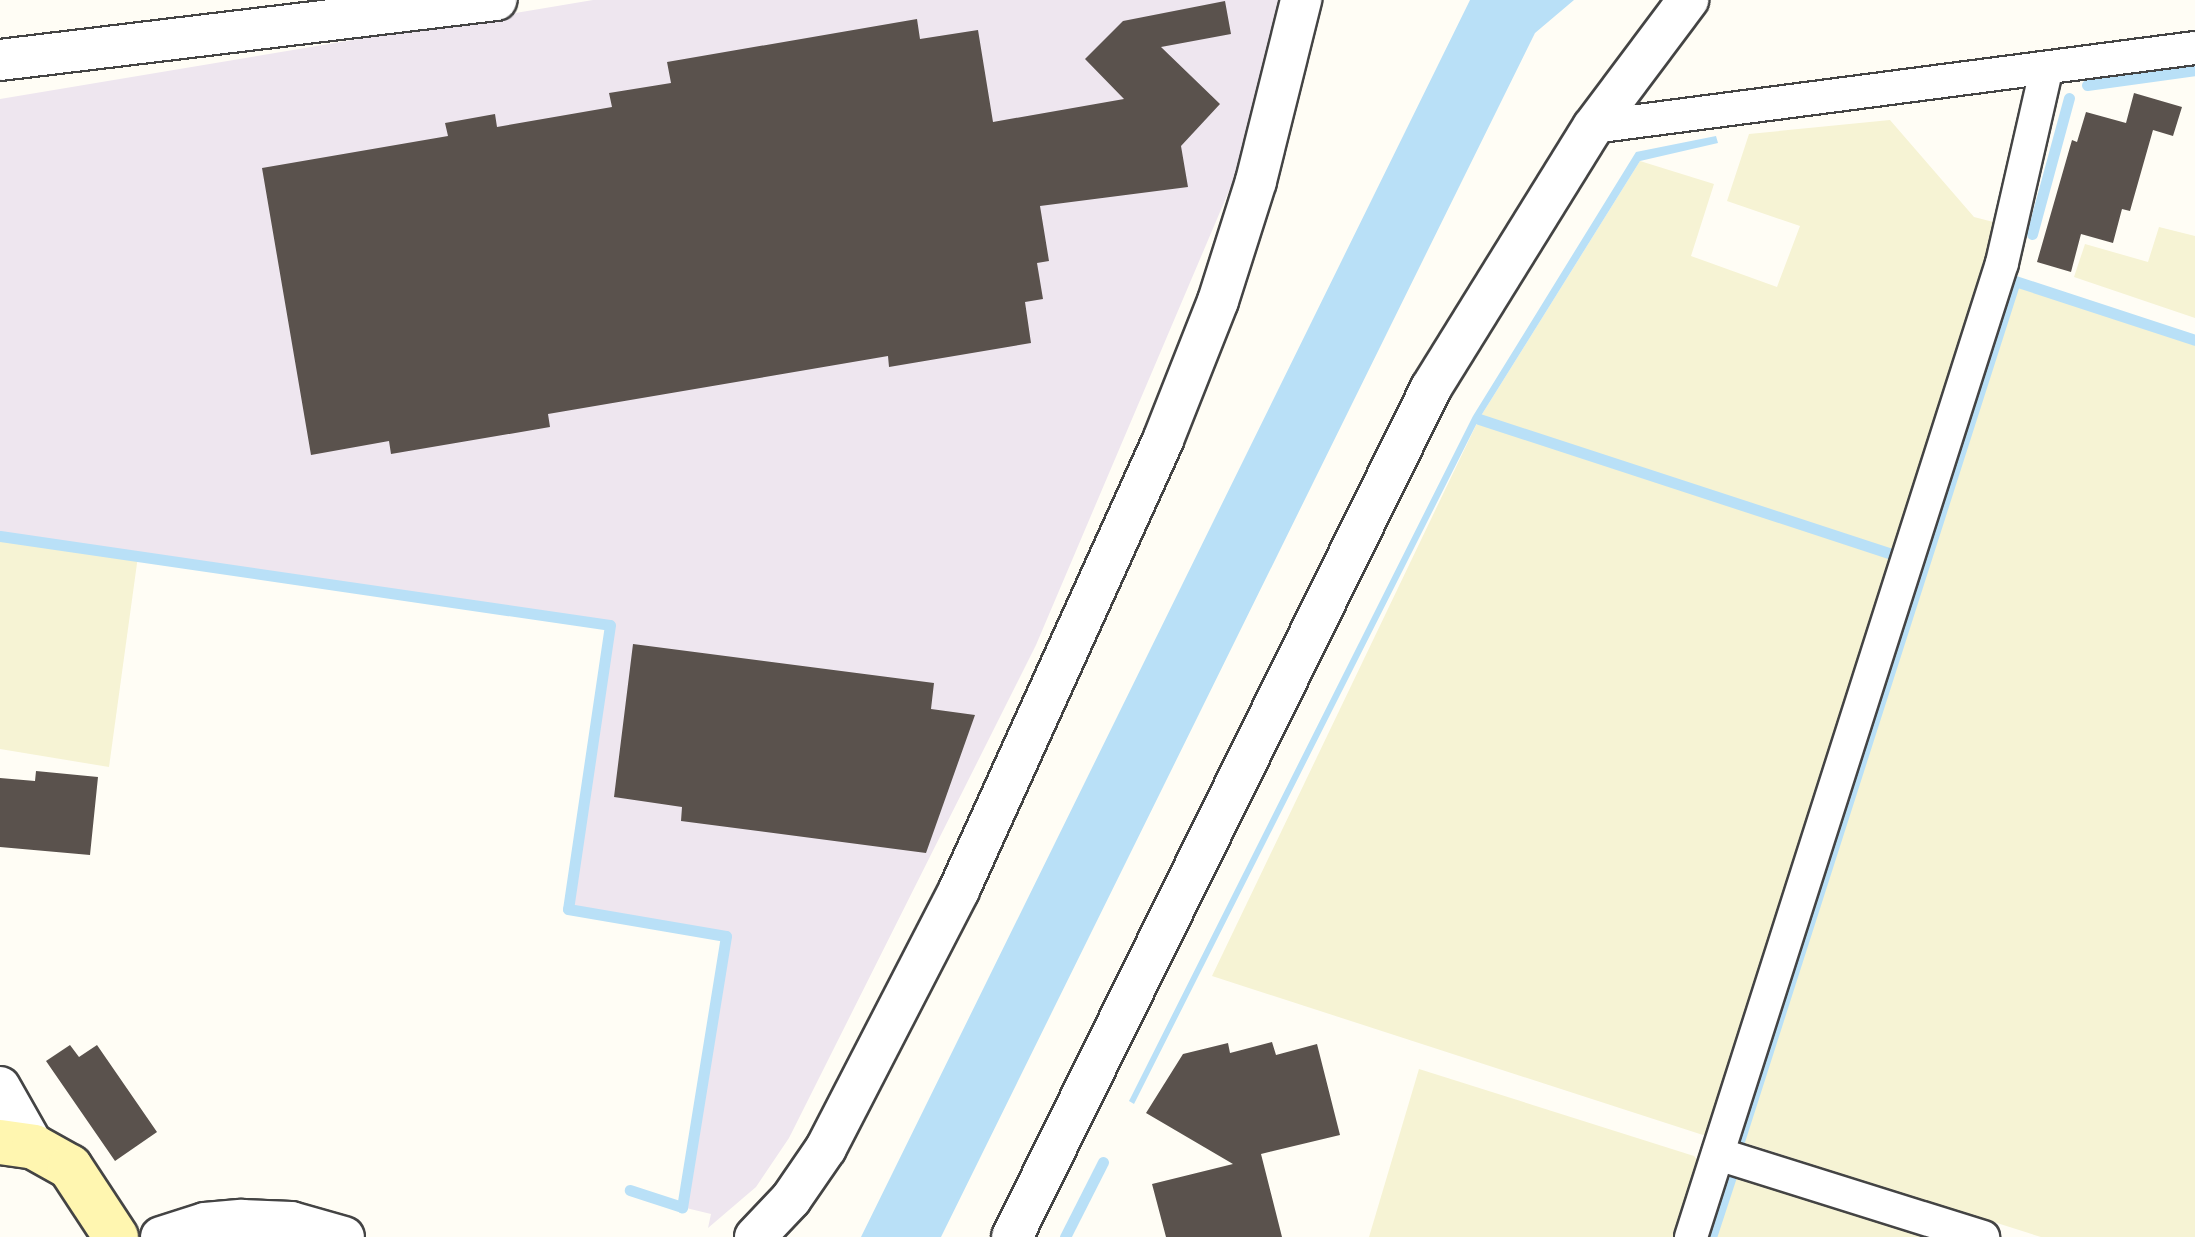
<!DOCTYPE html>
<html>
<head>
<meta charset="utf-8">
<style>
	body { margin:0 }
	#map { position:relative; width:2195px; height:1237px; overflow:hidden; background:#fffdf5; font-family:Lora,serif }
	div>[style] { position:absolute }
	.industrial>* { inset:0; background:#eee6ef }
	.farmland>* { inset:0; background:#f6f3d4 }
	.water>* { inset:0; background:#b9e0f7 }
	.stream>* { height:11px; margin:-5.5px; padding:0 5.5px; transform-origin:5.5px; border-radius:5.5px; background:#b9e0f7 }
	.building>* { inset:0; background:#5a524d }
	.roads { filter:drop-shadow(2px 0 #444) drop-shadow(-2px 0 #444) drop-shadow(0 2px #444) drop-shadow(0 -2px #444) }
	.minor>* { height:32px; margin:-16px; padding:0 16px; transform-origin:16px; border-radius:16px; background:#fff }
	.tertiary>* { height:40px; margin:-20px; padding:0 20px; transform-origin:20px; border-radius:20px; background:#fff }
	.secondary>* { height:44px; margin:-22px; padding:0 22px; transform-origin:22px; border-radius:22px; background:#fff6b0 }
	span { translate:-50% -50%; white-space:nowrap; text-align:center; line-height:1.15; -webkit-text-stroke:8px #fff; paint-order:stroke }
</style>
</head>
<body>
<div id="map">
	<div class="industrial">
		<div style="clip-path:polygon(593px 0,1279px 0,1234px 179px,1036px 645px,789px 1138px,756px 1187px,708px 1228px,711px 1214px,682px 1207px,726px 936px,568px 909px,609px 626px,0 536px,0 99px)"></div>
	</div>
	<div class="farmland">
		<div style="clip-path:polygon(1890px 120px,1974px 217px,2001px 224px,1713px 1131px,1703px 1135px,1212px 976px,1479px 419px,1640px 161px,1714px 184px,1691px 256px,1777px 287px,1800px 226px,1727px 201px,1749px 134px)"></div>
		<div style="clip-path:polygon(2159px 227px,2195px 236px,2195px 318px,2074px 277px,2085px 244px,2148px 262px)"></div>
		<div style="clip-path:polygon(2015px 281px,2195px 340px,2195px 1237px,2041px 1237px,1739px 1141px)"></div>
		<div style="clip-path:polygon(0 536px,138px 556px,109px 767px,0 749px)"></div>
		<div style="clip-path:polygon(1419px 1069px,1694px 1156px,1703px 1166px,1679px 1237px,1369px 1237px)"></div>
		<div style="clip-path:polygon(1732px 1173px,1933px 1237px,1711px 1237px)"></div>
	</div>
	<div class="water">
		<div style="clip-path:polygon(1470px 0,1574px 0,1535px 33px,941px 1237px,861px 1237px)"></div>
		<div style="clip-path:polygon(1716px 136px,1718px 143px,1640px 161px,1479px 419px,1134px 1104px,1129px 1101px,1473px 416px,1636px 152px)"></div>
	</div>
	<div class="stream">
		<div style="left:2087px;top:85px;width:109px;rotate:-7.9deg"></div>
		<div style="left:2032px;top:234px;width:141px;rotate:-74.8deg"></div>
		<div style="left:1479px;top:419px;width:431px;rotate:18.1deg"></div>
		<div style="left:0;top:536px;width:616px;rotate:8.3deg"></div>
		<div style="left:610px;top:625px;width:287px;rotate:98.4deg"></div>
		<div style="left:568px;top:909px;width:160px;rotate:9.7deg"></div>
		<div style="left:726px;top:936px;width:275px;rotate:99.2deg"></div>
		<div style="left:682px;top:1207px;width:55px;rotate:-161.9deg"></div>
		<div style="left:1739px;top:1141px;width:903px;rotate:-72.21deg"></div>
		<div style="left:2015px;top:281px;width:189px;rotate:18.1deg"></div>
		<div style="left:1065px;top:1237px;width:84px;rotate:-63.1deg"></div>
		<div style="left:1711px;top:1237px;width:67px;rotate:-71.8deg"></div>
	</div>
	<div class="building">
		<div style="clip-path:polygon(1225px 1px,1231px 34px,1161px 47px,1220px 104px,1181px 146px,1188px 187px,1040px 206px,1049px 261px,1037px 263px,1043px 299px,1025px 302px,1031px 343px,889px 367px,888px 356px,548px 414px,550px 427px,391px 454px,389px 441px,311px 455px,262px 168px,448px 136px,445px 123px,495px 114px,497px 127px,612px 107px,609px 93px,671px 83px,667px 62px,917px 19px,920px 39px,978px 30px,993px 122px,1124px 99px,1085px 59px,1123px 21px)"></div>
		<div style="clip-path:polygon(2134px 93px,2182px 107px,2173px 136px,2153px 130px,2130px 211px,2122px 209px,2113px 243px,2081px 234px,2071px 272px,2037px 262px,2072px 140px,2077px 142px,2086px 112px,2126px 123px)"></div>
		<div style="clip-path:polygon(633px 644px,934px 683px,931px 709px,975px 715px,926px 853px,681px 821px,682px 807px,614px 797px)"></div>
		<div style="clip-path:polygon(36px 771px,98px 777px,90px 855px,0 847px,0 778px,35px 781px)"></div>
		<div style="clip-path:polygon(1272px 1042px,1276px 1055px,1317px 1044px,1340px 1135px,1261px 1154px,1282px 1237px,1166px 1237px,1152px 1184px,1233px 1164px,1146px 1113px,1183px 1054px,1228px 1043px,1230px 1053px)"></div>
		<div style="clip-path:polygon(70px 1045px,79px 1057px,97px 1045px,157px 1132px,115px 1161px,46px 1061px)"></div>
	</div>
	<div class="roads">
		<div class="minor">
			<div style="left:1593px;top:127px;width:607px;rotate:-7.48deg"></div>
			<div style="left:1718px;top:1154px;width:278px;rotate:17.4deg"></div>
			<div style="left:1691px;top:1237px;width:1022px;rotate:-72.29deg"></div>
			<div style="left:2002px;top:263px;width:197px;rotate:-77.1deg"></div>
		</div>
		<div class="tertiary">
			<div style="left:0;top:60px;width:500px;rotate:-6.9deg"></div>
			<div style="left:0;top:1087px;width:69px;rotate:60.5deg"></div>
			<div style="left:161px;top:1237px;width:46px;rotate:-17.7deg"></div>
			<div style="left:205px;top:1223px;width:37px;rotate:-5deg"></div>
			<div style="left:242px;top:1220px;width:49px;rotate:2.3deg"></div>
			<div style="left:291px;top:1222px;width:55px;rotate:15.8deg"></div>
			<div style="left:755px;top:1237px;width:52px;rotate:-46.5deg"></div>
			<div style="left:791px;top:1199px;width:62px;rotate:-55.5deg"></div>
			<div style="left:826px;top:1148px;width:290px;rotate:-62.7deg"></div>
			<div style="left:959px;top:890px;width:494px;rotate:-65.6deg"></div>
			<div style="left:1163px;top:440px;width:149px;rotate:-68.4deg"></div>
			<div style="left:1218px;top:301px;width:126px;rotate:-72.4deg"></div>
			<div style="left:1256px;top:181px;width:187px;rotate:-76deg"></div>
			<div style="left:1012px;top:1237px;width:947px;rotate:-63.73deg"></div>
			<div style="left:1431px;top:388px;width:307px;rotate:-58.2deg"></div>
			<div style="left:1593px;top:127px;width:159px;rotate:-53.2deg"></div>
		</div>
		<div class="secondary">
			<div style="left:0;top:1142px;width:34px;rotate:8deg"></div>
			<div style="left:34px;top:1147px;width:41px;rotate:29.1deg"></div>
			<div style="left:70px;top:1167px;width:84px;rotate:56.7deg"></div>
		</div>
	</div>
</div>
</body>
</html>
